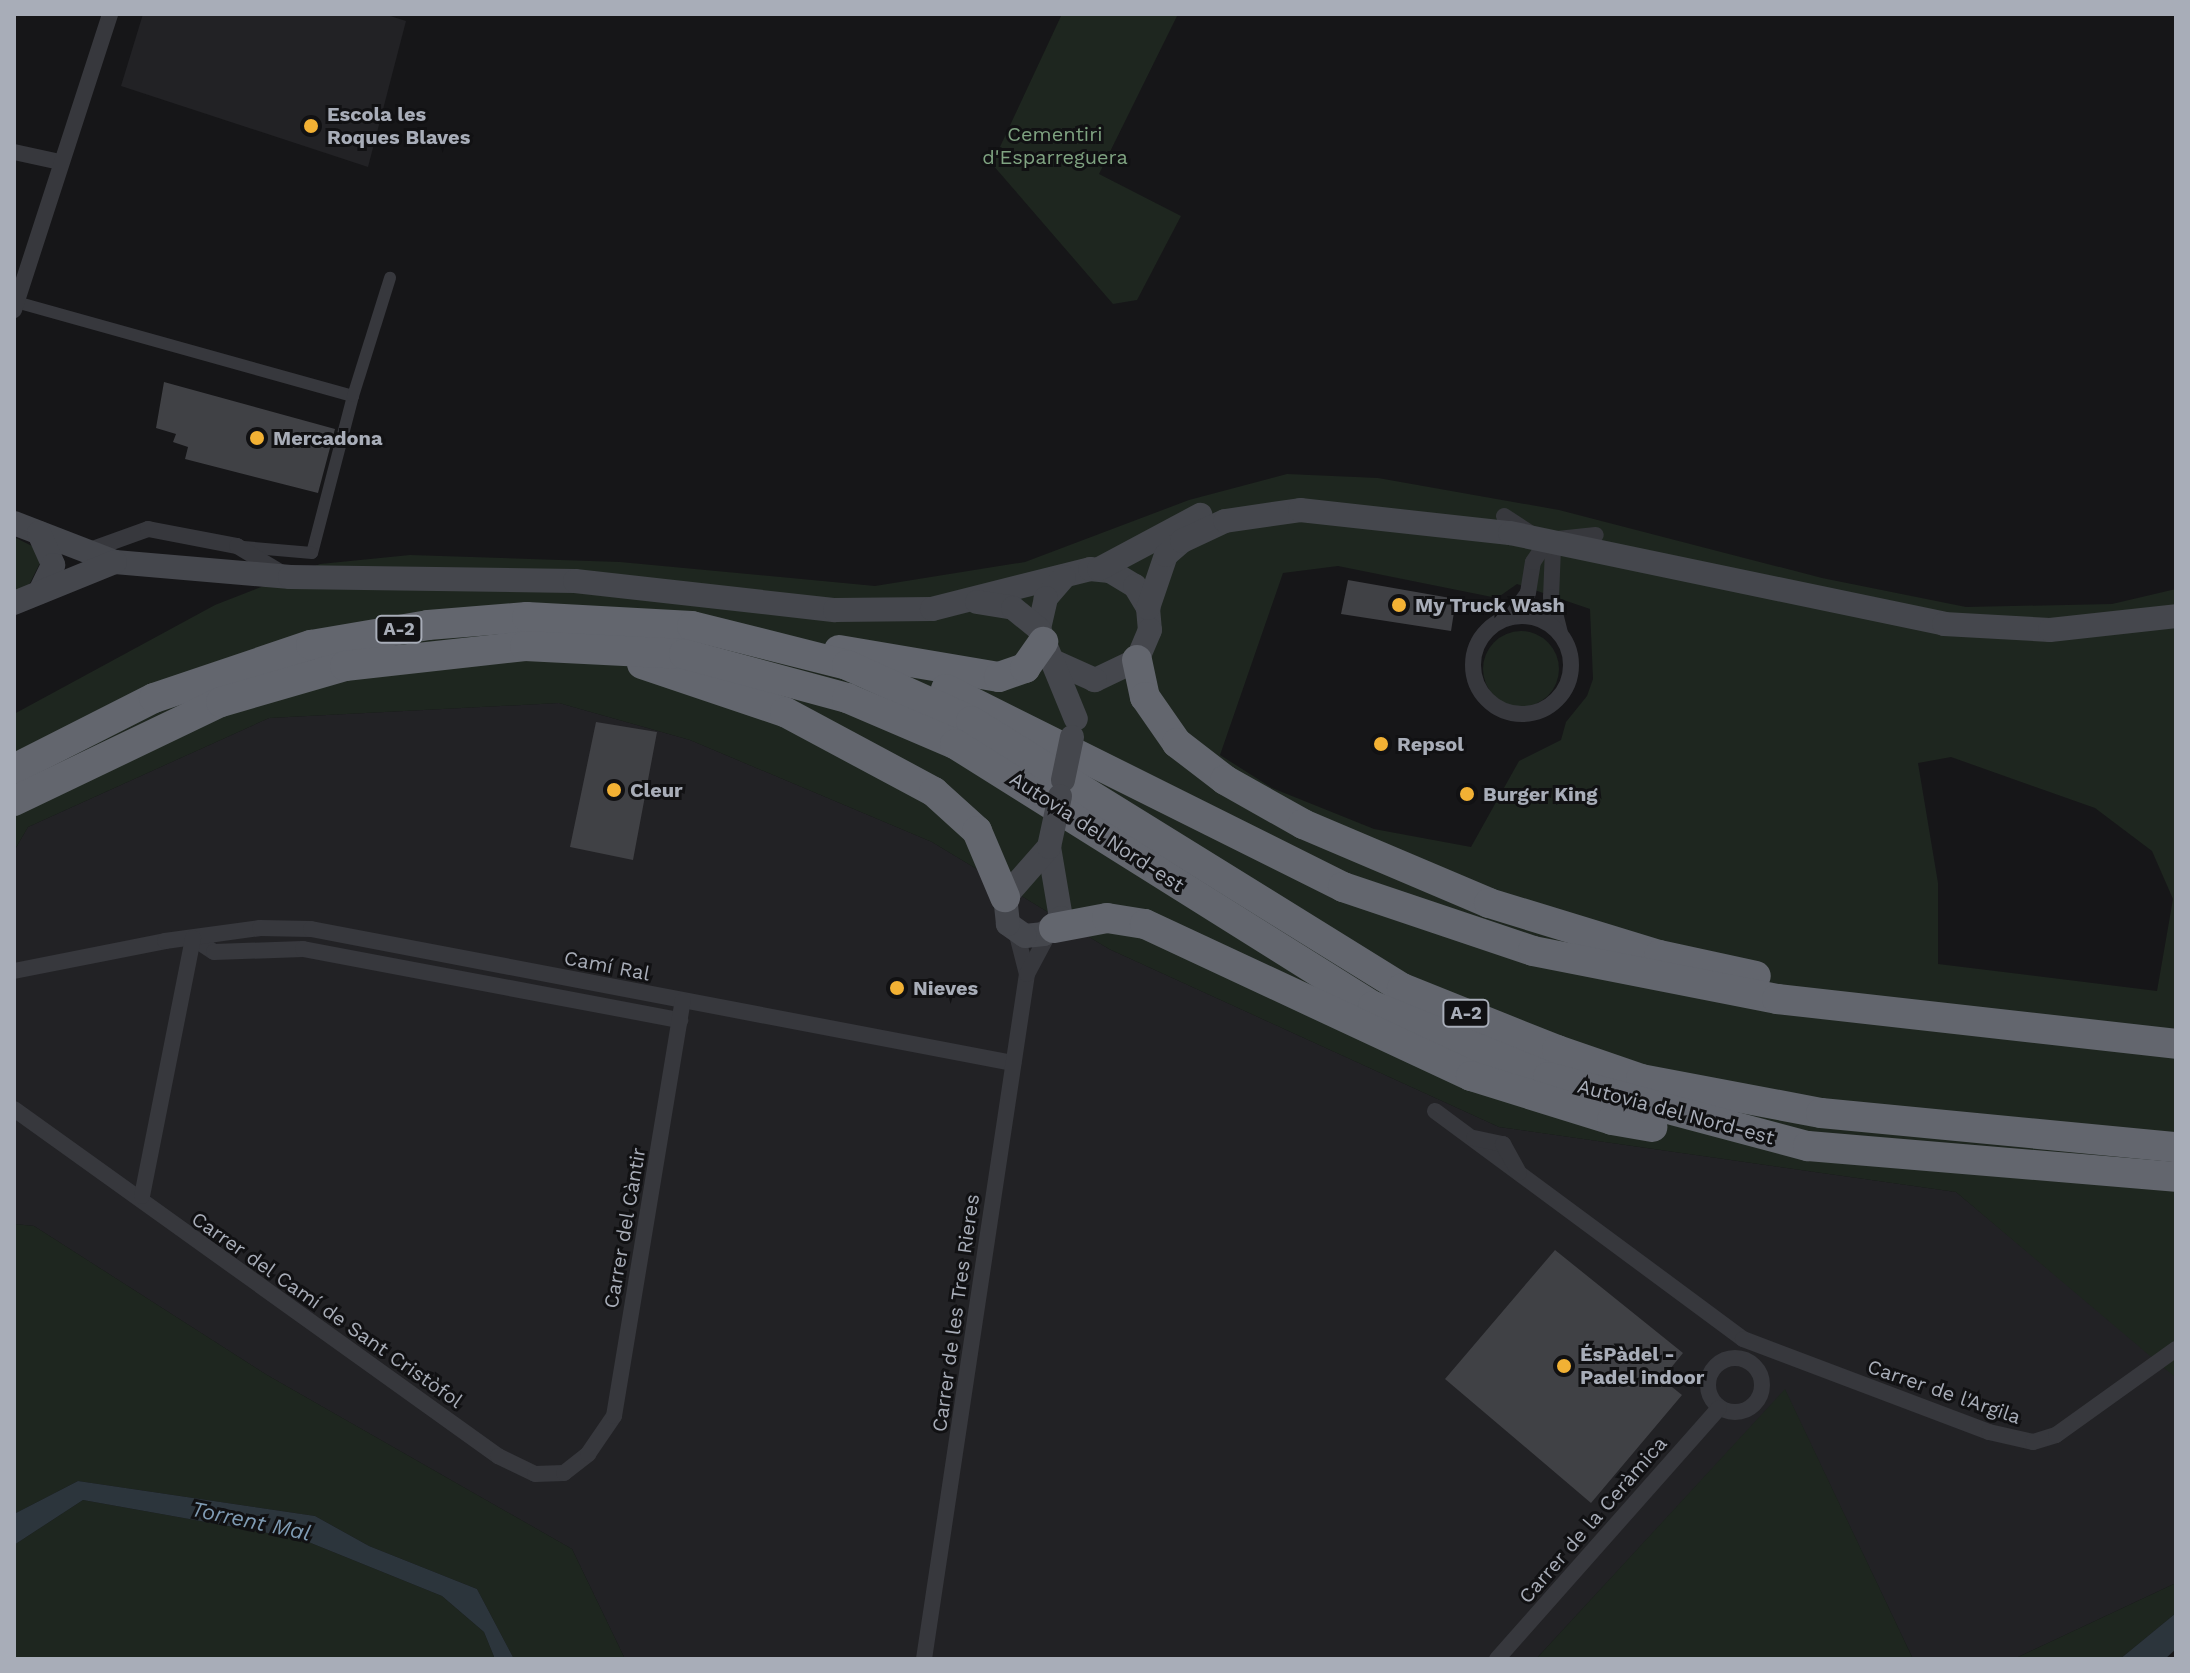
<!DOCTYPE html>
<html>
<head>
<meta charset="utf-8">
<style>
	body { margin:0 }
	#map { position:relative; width:2190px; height:1673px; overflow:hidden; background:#161618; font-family:"Work Sans",sans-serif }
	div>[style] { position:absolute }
	.built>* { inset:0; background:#222225 }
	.green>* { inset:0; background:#1e261f }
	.round { border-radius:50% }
	.water>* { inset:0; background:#2c353c }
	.building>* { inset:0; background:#404145 }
	.pedestrian>* { height:12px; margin:-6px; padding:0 6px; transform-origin:6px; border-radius:6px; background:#37383d }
	.minor>* { height:16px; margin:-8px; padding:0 8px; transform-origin:8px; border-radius:8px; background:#37383d }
	.minor>.ring { margin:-8px; padding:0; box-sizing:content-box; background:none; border:16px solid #37383d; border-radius:50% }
	.secondary>* { height:24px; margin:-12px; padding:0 12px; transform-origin:12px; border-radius:12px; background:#45474d }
	.motorway>* { height:30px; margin:-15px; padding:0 15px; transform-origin:15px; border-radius:15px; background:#63666e }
	.secondary-bridge>* { height:24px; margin:-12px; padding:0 12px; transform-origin:12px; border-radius:12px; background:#45474d }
	.dots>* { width:22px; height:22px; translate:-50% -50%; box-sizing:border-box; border:4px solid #111113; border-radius:50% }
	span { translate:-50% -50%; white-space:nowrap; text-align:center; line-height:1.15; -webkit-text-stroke:6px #111113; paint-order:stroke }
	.shield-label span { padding:2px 6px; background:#111113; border:2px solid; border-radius:6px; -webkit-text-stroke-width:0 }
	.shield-label { font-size:18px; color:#a8adb8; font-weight:700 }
	.poi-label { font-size:20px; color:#a8adb8; font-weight:700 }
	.left { translate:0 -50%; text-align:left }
	.park-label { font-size:20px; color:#7fa381 }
	.street-label { font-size:20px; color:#a8adb8 }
	.water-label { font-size:22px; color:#7f9bb3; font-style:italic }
	.frame { position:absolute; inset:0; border:16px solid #a8adb8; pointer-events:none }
</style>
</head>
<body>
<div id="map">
	<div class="built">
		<div style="clip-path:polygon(143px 14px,384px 14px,406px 21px,368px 167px,121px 86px)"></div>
		<div style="clip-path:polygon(559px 703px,690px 740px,932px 842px,1109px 949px,1499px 1127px,1956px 1192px,2176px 1376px,2176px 1583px,2014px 1659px,1913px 1659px,1785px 1390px,1536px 1659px,625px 1659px,572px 1549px,267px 1375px,34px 1226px,14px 1224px,14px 851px,28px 827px,269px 718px)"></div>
	</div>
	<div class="green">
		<div style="clip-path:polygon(1062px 14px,1178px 14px,1099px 174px,1181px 216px,1137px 300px,1113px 304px,992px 164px)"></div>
		<div style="clip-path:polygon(evenodd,1287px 474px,1378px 478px,1559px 510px,1822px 578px,1966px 607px,2112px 604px,2176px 589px,2175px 1377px,1956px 1192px,1499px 1127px,1109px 949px,932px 842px,690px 740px,559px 703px,269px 718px,28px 827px,14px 851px,14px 714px,215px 605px,320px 564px,410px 555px,620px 562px,875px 586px,1025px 562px,1189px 500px,1287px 474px,1338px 566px,1497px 598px,1517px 584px,1590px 609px,1593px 679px,1587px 696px,1566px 722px,1561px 740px,1519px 761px,1471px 847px,1374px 829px,1272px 788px,1220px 755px,1283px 573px,1338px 566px,1287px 474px,1951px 757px,2095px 808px,2152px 851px,2173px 899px,2157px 991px,1938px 964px,1938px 883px,1918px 763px,1951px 757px)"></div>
		<div style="clip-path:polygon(14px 537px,34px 547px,40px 563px,28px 587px,14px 591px)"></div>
		<div class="round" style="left:1483px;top:631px;width:76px;height:76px"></div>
		<div style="clip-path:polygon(14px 1224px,34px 1226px,267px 1375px,572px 1549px,625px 1659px,514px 1659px,477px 1589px,369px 1546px,315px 1516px,78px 1481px,14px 1514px)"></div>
		<div style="clip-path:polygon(1785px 1389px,1913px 1659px,1536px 1659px)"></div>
		<div style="clip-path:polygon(83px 1500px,301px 1539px,442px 1596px,484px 1632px,495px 1659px,14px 1659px,14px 1545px)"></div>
		<div style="clip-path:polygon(2176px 1583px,2176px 1613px,2120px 1659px,2014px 1659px)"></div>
	</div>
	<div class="water">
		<div style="clip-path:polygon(78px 1481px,315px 1516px,369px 1546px,477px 1589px,514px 1659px,495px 1659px,484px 1632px,442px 1596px,301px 1539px,83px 1500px,14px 1545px,14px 1514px)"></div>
		<div style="clip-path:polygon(2176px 1613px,2176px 1649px,2165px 1659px,2120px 1659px)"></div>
	</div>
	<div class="building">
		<div style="clip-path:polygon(164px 382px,335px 429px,318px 493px,185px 459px,188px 447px,173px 442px,176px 434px,156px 428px)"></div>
		<div style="clip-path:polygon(1348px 580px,1456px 599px,1451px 631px,1341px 614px)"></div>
		<div style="clip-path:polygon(596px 722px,657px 732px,633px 860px,570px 847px)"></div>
		<div style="clip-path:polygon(1555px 1250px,1683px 1353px,1662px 1379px,1682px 1395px,1591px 1503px,1445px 1379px)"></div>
	</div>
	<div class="pedestrian">
		<div style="left:16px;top:302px;width:350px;rotate:15.6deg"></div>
		<div style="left:353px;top:396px;width:162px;rotate:104.6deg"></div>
		<div style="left:312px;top:553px;width:69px;rotate:-175deg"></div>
		<div style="left:353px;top:396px;width:124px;rotate:-72.6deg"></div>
	</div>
	<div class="minor">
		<div style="left:14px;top:152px;width:47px;rotate:12.3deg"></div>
		<div style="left:14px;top:310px;width:311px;rotate:-72deg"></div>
		<div style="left:1504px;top:516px;width:59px;rotate:33.1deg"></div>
		<div style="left:1553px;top:548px;width:49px;rotate:92.3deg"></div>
		<div style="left:1551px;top:597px;width:37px;rotate:76deg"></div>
		<div style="left:87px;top:551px;width:65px;rotate:-19.8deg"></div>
		<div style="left:148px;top:529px;width:91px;rotate:10.8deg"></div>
		<div style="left:237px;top:546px;width:52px;rotate:31deg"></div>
		<div class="ring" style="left:1473px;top:616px;width:82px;height:82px"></div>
		<div style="left:1511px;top:617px;width:29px;rotate:-55deg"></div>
		<div style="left:1528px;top:593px;width:31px;rotate:-81deg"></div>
		<div style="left:1533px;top:562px;width:27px;rotate:-56deg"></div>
		<div style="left:1548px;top:540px;width:48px;rotate:-5.9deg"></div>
		<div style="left:1016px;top:931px;width:44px;rotate:75.7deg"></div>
		<div style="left:193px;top:938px;width:25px;rotate:34deg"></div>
		<div style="left:214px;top:952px;width:89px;rotate:-1.9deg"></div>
		<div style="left:303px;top:949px;width:384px;rotate:10.7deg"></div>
		<div style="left:14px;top:971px;width:154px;rotate:-11.2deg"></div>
		<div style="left:165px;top:941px;width:96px;rotate:-7.8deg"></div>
		<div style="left:260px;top:928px;width:51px;rotate:1.1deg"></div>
		<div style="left:311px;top:929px;width:715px;rotate:10.81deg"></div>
		<div style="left:14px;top:1109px;width:596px;rotate:35.64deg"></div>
		<div style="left:498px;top:1456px;width:41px;rotate:25.9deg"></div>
		<div style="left:535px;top:1474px;width:29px;rotate:-2deg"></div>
		<div style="left:564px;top:1473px;width:31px;rotate:-38deg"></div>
		<div style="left:588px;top:1454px;width:46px;rotate:-55.6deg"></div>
		<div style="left:614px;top:1416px;width:421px;rotate:-80.6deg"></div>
		<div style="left:1435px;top:1111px;width:383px;rotate:36.5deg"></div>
		<div style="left:1743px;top:1339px;width:263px;rotate:20.7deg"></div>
		<div style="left:1989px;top:1432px;width:45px;rotate:12.8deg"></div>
		<div style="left:2033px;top:1442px;width:24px;rotate:-17deg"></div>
		<div style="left:2056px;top:1435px;width:148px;rotate:-35.6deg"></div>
		<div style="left:1474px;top:1138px;width:30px;rotate:12deg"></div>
		<div style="left:1503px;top:1144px;width:33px;rotate:61deg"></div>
		<div style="left:142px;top:1196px;width:263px;rotate:-78.8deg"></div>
		<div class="ring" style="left:1708px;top:1358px;width:38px;height:38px"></div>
		<div style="left:924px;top:1659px;width:693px;rotate:-81.45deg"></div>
		<div style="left:1027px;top:974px;width:49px;rotate:-61.9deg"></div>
		<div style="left:1497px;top:1659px;width:335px;rotate:-48.5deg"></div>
	</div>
	<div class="secondary">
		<div style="left:14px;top:523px;width:108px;rotate:21.1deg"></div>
		<div style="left:115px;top:562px;width:176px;rotate:4.9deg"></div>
		<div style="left:290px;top:577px;width:285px;rotate:0.8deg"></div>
		<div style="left:575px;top:581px;width:262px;rotate:6.4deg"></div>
		<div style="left:835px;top:610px;width:97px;rotate:-0.6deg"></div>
		<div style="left:932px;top:609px;width:163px;rotate:-14.2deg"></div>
		<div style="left:1090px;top:569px;width:20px;rotate:6deg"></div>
		<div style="left:1110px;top:571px;width:29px;rotate:31deg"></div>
		<div style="left:1135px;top:586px;width:26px;rotate:59deg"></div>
		<div style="left:1148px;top:608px;width:22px;rotate:85deg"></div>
		<div style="left:1150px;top:630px;width:33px;rotate:113deg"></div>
		<div style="left:1137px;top:660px;width:47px;rotate:154.5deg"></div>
		<div style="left:1095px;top:680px;width:44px;rotate:-155.8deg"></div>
		<div style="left:39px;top:533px;width:35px;rotate:66deg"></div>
		<div style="left:53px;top:565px;width:30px;rotate:116deg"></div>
		<div style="left:1099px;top:569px;width:115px;rotate:-28.1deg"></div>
		<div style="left:1064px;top:577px;width:28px;rotate:131deg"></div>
		<div style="left:1046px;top:598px;width:32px;rotate:103deg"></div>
		<div style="left:1039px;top:629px;width:97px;rotate:67.7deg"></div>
		<div style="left:977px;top:602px;width:36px;rotate:9deg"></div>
		<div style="left:1013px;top:608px;width:33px;rotate:39deg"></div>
		<div style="left:14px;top:603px;width:109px;rotate:-22.1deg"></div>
		<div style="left:1148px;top:608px;width:56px;rotate:-71.2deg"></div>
		<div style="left:1166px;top:555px;width:21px;rotate:-41deg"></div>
		<div style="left:1182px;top:541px;width:47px;rotate:-24.9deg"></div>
		<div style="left:1225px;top:521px;width:76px;rotate:-8.3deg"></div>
		<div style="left:1300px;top:510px;width:211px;rotate:6.3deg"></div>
		<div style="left:1510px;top:533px;width:443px;rotate:11.8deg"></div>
		<div style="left:1944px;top:624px;width:106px;rotate:3.2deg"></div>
		<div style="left:2050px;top:630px;width:127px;rotate:-6.3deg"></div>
		<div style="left:1049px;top:847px;width:72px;rotate:80.4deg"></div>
		<div style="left:1061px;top:918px;width:23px;rotate:137deg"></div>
		<div style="left:1044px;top:934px;width:19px;rotate:174deg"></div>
		<div style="left:1025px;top:936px;width:21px;rotate:-145deg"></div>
		<div style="left:1008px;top:924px;width:27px;rotate:-96deg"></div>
		<div style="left:1005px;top:897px;width:67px;rotate:-48.7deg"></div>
	</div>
	<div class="motorway">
		<div style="left:839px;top:650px;width:162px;rotate:9.6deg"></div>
		<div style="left:999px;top:677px;width:28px;rotate:-19deg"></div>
		<div style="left:1025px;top:668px;width:32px;rotate:-55deg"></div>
		<div style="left:1137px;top:660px;width:38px;rotate:78deg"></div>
		<div style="left:1145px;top:697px;width:56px;rotate:55.2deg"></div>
		<div style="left:1177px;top:743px;width:61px;rotate:37.6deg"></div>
		<div style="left:1225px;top:780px;width:90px;rotate:29.4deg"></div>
		<div style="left:1303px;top:824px;width:202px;rotate:23deg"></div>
		<div style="left:1489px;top:903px;width:178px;rotate:17deg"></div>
		<div style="left:1659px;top:955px;width:99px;rotate:12.2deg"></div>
		<div style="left:642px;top:664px;width:151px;rotate:18.6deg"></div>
		<div style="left:785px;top:712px;width:169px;rotate:28.2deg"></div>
		<div style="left:934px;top:792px;width:58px;rotate:42.2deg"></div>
		<div style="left:977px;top:831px;width:72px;rotate:67deg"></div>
		<div style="left:946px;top:689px;width:444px;rotate:26.5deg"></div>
		<div style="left:1343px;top:887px;width:200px;rotate:18.6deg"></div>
		<div style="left:1533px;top:951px;width:249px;rotate:11.1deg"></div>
		<div style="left:1777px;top:999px;width:402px;rotate:6.4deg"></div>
		<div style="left:14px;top:769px;width:157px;rotate:-26.9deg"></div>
		<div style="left:154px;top:698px;width:166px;rotate:-18.7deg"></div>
		<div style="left:311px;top:645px;width:119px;rotate:-9.7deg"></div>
		<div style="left:428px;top:625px;width:99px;rotate:-4.6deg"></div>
		<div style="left:527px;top:617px;width:165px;rotate:3.1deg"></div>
		<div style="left:692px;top:626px;width:160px;rotate:14.1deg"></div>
		<div style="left:847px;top:665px;width:136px;rotate:24.3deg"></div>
		<div style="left:971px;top:721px;width:507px;rotate:31.78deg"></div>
		<div style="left:1402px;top:988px;width:167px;rotate:21.8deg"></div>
		<div style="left:1557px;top:1050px;width:89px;rotate:19deg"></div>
		<div style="left:1641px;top:1079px;width:183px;rotate:10.7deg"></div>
		<div style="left:1821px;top:1113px;width:357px;rotate:5.5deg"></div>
		<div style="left:14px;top:801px;width:229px;rotate:-25.6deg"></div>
		<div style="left:221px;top:702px;width:129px;rotate:-16.2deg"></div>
		<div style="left:345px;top:666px;width:181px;rotate:-6.3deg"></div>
		<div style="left:525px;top:646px;width:159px;rotate:2.9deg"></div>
		<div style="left:684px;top:654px;width:169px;rotate:15.1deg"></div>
		<div style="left:847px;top:698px;width:117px;rotate:23.1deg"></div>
		<div style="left:955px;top:744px;width:493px;rotate:32.1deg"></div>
		<div style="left:1373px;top:1006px;width:189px;rotate:22.1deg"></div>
		<div style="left:1548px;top:1077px;width:269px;rotate:14.9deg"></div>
		<div style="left:1808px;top:1146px;width:369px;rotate:4.8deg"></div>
		<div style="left:1054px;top:928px;width:54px;rotate:-10.7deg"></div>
		<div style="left:1107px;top:918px;width:38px;rotate:9deg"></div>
		<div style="left:1145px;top:924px;width:360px;rotate:25deg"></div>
		<div style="left:1471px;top:1076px;width:148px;rotate:17.3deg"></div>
		<div style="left:1612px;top:1120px;width:41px;rotate:9.9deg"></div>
	</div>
	<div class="secondary-bridge">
		<div style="left:1063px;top:780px;width:44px;rotate:-78.2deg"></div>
		<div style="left:1049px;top:847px;width:52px;rotate:-77.8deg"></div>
	</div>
	<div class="dots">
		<div style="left:311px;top:126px;background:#f2b134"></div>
		<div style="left:257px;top:438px;background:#f2b134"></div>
		<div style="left:1399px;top:605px;background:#f2b134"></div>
		<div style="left:1381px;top:744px;background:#f2b134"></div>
		<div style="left:614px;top:790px;background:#f2b134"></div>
		<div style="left:1467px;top:794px;background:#f2b134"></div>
		<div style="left:897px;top:988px;background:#f2b134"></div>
		<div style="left:1564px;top:1366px;background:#f2b134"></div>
	</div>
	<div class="shield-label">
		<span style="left:399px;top:629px">A-2</span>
		<span style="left:1466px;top:1013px">A-2</span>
	</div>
	<div class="poi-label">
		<span class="left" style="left:327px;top:126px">Escola les<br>Roques Blaves</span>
		<span class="left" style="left:273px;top:438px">Mercadona</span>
		<span class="left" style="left:1415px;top:605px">My Truck Wash</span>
		<span class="left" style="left:1397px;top:744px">Repsol</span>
		<span class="left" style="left:630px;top:790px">Cleur</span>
		<span class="left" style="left:1483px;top:794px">Burger King</span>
		<span class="left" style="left:913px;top:988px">Nieves</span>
		<span class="left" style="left:1580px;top:1366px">ÉsPàdel -<br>Padel indoor</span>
	</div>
	<div class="park-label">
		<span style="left:1055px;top:146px">Cementiri<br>d'Esparreguera</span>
	</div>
	<div class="street-label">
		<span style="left:1097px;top:832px;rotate:33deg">Autovia del Nord-est</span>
		<span style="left:607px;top:966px;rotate:11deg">Camí Ral</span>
		<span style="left:1676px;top:1112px;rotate:15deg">Autovia del Nord-est</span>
		<span style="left:625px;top:1228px;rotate:-80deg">Carrer del Càntir</span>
		<span style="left:327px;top:1310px;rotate:35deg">Carrer del Camí de Sant Cristòfol</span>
		<span style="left:956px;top:1313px;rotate:-82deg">Carrer de les Tres Rieres</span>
		<span style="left:1944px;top:1392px;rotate:19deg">Carrer de l'Argila</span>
		<span style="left:1593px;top:1520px;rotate:-49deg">Carrer de la Ceràmica</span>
	</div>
	<div class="water-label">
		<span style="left:251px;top:1521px;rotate:12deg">Torrent Mal</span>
	</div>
	<div class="frame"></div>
</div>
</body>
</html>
